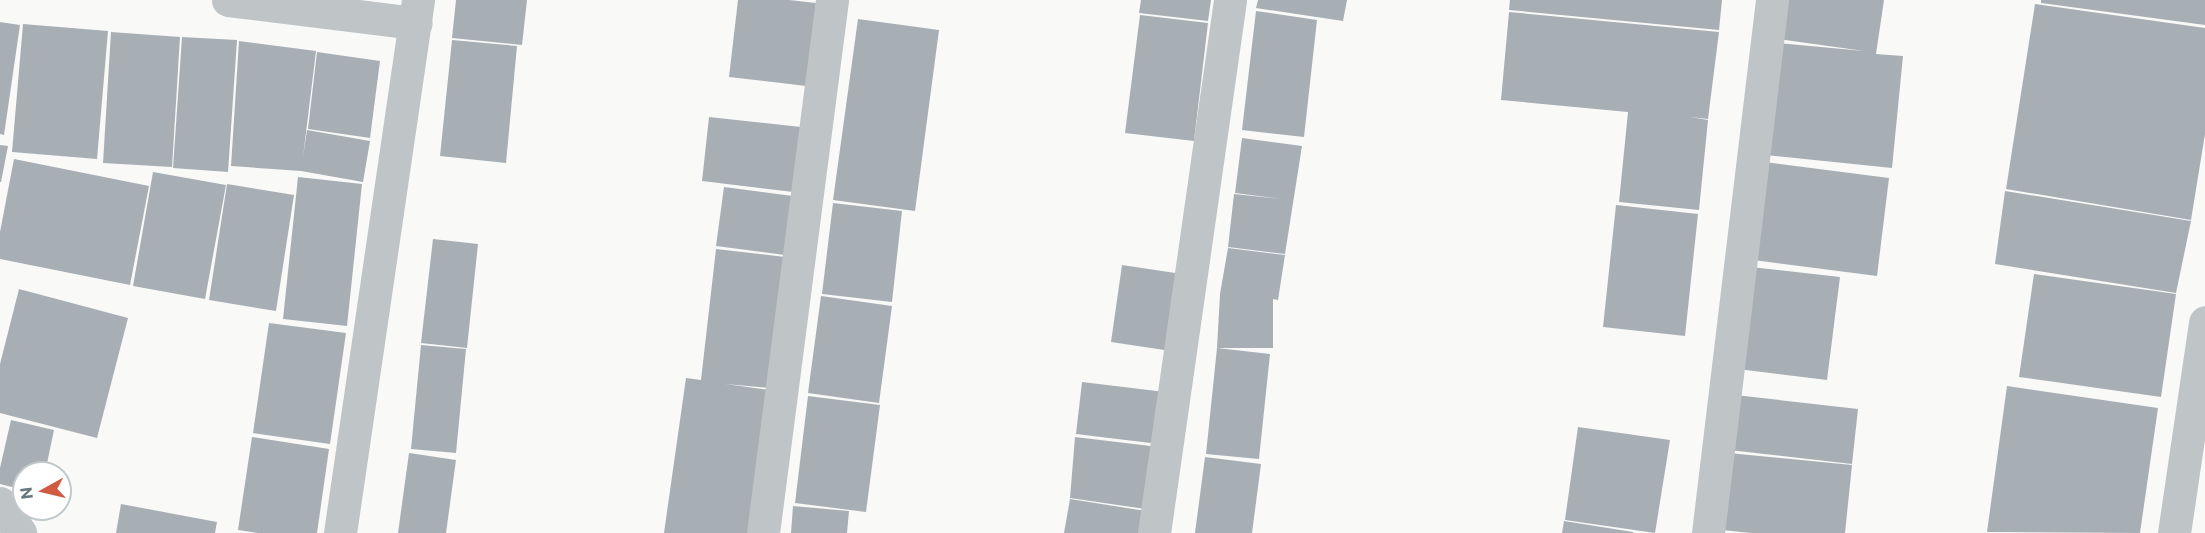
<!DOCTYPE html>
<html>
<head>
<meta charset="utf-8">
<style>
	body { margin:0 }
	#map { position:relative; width:2205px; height:533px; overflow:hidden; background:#f9f9f8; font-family:Commissioner,sans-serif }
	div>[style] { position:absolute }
	.building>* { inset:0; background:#a7afb4 }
	.street>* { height:33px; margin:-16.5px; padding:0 16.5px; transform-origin:16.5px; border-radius:16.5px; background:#bfc4c7 }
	span { translate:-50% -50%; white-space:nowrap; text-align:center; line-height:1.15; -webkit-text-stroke:6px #fff; paint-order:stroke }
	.north { position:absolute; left:12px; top:461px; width:60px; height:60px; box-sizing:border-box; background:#fff; border:2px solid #c2c9cc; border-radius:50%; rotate:262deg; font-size:16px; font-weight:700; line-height:24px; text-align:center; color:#67777f }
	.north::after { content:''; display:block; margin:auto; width:21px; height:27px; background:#d05a42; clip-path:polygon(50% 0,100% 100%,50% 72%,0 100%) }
</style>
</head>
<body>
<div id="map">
	<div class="building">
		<div style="clip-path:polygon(456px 0,527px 0,522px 45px,452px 38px)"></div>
		<div style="clip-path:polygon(738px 0,789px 0,816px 3px,806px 86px,729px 77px)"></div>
		<div style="clip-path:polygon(1141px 0,1211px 0,1208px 21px,1139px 13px)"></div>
		<div style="clip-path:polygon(1258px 0,1347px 0,1343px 21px,1256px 8px)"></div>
		<div style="clip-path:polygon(1510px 0,1722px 0,1719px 30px,1509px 10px)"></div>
		<div style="clip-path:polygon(1783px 0,1884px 0,1876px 54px,1903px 56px,1892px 168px,1765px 155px,1777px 43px,1864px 51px,1778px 39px)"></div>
		<div style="clip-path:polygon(2041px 0,2205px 0,2205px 25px,2041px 3px)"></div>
		<div style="clip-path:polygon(2035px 4px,2205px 28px,2205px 134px,2191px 220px,2006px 189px)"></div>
		<div style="clip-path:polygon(1256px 11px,1317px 20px,1304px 137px,1242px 130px)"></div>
		<div style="clip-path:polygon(1509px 12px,1719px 32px,1708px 119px,1690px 117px,1708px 120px,1699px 210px,1619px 202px,1628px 112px,1501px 100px)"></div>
		<div style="clip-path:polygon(1140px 15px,1208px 23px,1194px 141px,1125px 133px)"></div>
		<div style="clip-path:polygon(858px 19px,939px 30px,915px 211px,833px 200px)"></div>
		<div style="clip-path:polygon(0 22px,20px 25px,4px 135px,0 134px)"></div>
		<div style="clip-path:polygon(23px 24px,108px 31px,97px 159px,12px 152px)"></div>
		<div style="clip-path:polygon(111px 32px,180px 37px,172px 167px,103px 163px)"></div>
		<div style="clip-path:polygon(182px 37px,237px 40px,228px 172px,173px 168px)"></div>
		<div style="clip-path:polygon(452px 40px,517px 46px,506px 163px,440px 156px)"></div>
		<div style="clip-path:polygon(239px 41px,316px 51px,303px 157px,307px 130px,370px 141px,363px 182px,301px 171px,231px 166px)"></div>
		<div style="clip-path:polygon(317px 52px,380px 61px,370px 138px,308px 129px)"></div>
		<div style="clip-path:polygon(709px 117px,801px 127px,793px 192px,702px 181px)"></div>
		<div style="clip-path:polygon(1242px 138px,1302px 146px,1285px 254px,1228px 247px,1234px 194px,1282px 199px,1235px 193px)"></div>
		<div style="clip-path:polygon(0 145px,8px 146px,1px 182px,0 182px)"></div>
		<div style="clip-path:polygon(14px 159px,149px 186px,130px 285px,0 259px,0 232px)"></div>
		<div style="clip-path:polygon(1765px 162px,1889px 178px,1877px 276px,1753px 260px)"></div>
		<div style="clip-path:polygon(153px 172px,226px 185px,205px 299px,133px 286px)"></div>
		<div style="clip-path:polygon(298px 177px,362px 184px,347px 326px,283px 319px)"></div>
		<div style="clip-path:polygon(227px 184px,294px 195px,276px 311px,209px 300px)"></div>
		<div style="clip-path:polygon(724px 187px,793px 196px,785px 255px,716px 246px)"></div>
		<div style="clip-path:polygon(2005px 191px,2191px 221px,2176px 293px,1995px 264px)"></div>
		<div style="clip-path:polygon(833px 203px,902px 211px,892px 302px,822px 294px)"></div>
		<div style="clip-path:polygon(1616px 205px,1698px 214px,1685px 336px,1603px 327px)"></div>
		<div style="clip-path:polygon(433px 239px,478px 244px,467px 348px,421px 343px)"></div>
		<div style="clip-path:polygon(1228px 248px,1285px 255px,1278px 300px,1273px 299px,1273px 348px,1217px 348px,1220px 294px)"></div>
		<div style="clip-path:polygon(716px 249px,785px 257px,769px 388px,725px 384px,769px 390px,748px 533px,664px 533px,686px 378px,701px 380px)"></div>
		<div style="clip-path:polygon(1122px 265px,1182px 274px,1171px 351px,1111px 342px)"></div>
		<div style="clip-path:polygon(1751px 267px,1840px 277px,1827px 380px,1738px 369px)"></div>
		<div style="clip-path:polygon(2034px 274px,2176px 294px,2161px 397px,2019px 377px)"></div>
		<div style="clip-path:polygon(19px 289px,128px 318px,97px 438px,0 413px,0 364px)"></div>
		<div style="clip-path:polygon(821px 296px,892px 306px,879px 403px,808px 393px)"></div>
		<div style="clip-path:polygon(269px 323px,346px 333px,330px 444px,253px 433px)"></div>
		<div style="clip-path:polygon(421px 345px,466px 349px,456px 453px,411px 449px)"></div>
		<div style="clip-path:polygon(1217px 348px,1270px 354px,1259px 459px,1206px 454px)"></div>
		<div style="clip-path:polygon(1082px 382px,1165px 392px,1159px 444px,1076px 434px)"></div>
		<div style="clip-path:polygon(2007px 386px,2158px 408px,2140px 533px,1987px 532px)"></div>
		<div style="clip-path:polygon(1735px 395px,1858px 409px,1852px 464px,1729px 450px)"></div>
		<div style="clip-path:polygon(808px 396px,880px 405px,866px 512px,795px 503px)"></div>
		<div style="clip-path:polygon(11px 420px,54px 430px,45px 473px,24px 473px,24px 490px,0 484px,0 468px)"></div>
		<div style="clip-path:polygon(1578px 427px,1670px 440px,1655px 533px,1565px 520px)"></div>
		<div style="clip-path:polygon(252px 437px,329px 449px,317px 533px,258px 533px,238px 530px)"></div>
		<div style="clip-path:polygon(1075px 437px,1159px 447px,1152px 510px,1070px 498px)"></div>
		<div style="clip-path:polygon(409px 453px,456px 460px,446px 533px,398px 533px)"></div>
		<div style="clip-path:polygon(1729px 453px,1852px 465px,1845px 533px,1751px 533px,1722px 530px)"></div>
		<div style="clip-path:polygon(1205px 457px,1261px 464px,1252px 533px,1195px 533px)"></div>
		<div style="clip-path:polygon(1070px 499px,1152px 512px,1149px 533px,1064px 533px)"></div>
		<div style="clip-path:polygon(121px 504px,217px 522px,215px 533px,116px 533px)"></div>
		<div style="clip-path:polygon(793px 506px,849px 511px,847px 533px,791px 533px)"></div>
		<div style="clip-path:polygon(1564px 521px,1633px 532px,1633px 533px,1562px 533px)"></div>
	</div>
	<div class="street">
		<div style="left:228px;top:0;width:189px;rotate:7deg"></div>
		<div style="left:0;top:503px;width:36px;rotate:56deg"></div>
		<div style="left:340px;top:533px;width:539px;rotate:-81.67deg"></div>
		<div style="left:763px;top:533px;width:537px;rotate:-82.62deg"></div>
		<div style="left:1154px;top:533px;width:538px;rotate:-81.88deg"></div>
		<div style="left:1708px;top:533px;width:537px;rotate:-83.15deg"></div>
		<div style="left:2174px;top:533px;width:213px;rotate:-81.6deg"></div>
	</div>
	<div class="north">N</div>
</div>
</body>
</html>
